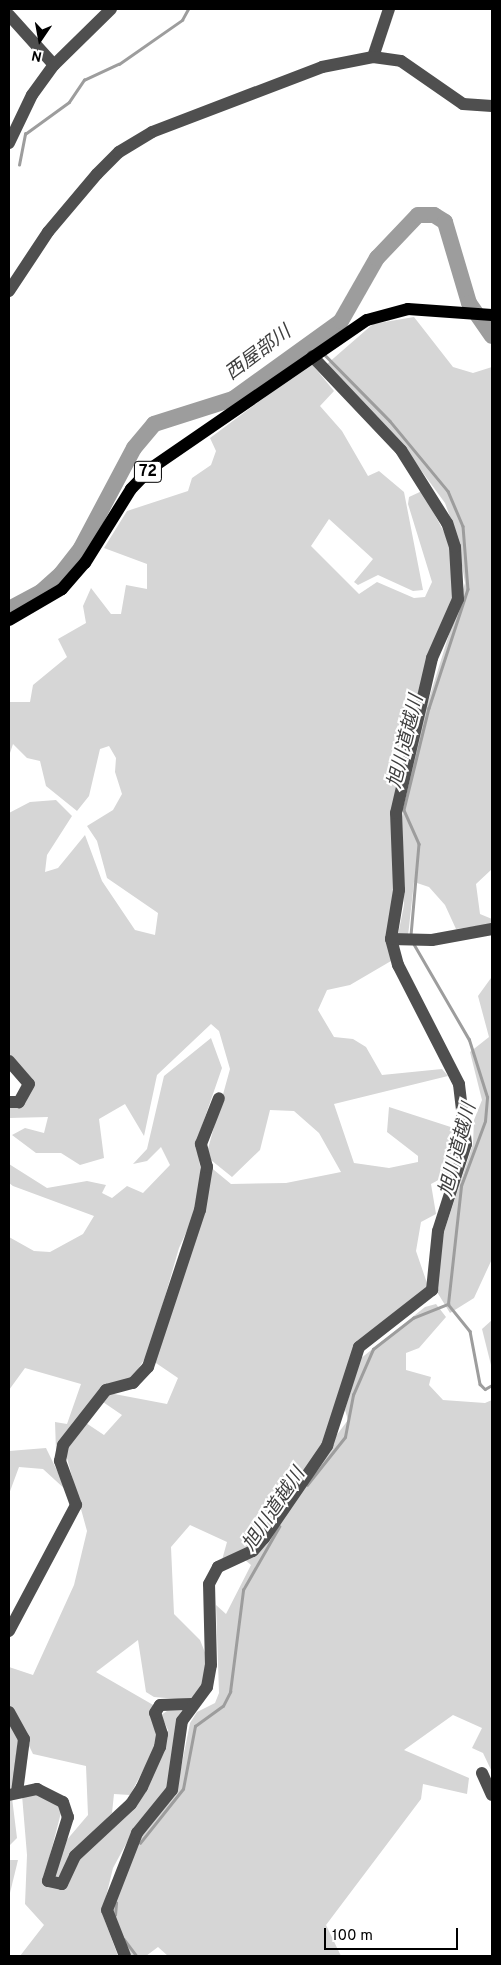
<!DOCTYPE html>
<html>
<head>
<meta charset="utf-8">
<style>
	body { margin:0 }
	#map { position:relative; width:501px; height:1965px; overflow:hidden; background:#fff; font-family:Overpass,"Noto Sans JP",sans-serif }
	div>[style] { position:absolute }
	.green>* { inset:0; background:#d6d6d6 }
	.stream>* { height:2.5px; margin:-1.25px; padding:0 1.25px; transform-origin:1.25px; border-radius:1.25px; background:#9d9d9d }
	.river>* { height:16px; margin:-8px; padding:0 8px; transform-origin:8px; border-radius:8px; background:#9d9d9d }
	.minor>* { height:12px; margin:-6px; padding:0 6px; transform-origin:6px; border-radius:6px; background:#4f4f4f }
	.major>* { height:12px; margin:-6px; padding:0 6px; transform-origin:6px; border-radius:6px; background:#000 }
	span { translate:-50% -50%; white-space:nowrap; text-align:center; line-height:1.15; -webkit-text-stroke:4.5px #fff; paint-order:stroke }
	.shield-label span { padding:1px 4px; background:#fff; border:1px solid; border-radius:4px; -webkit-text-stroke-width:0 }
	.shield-label { font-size:16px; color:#000; font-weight:700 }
	.water-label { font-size:19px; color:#3e3e3e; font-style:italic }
	.frame { position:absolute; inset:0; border:10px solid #000; pointer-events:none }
	.north { position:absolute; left:15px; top:15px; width:50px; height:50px; -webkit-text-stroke:4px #fff; paint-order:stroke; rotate:192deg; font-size:14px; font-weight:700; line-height:20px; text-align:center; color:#000 }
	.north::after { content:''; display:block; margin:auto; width:18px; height:22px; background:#000; clip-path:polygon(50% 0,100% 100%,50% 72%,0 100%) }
	.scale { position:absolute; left:324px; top:1928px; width:134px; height:22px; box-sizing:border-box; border:2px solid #000; border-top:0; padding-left:6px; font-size:15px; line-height:18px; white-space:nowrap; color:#000; -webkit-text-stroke:4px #fff; paint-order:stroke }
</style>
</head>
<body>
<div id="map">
	<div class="green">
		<div style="clip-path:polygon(414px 317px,453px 367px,473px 373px,492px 367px,492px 869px,476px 884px,480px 914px,492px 919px,492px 924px,456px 929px,445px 905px,429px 887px,414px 882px,408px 936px,398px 935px,404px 905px,402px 817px,422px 721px,465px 583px,457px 536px,445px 503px,404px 447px,327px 364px,373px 324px)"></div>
		<div style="clip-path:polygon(311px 363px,334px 391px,320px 406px,342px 431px,368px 476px,379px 471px,404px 492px,423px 590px,413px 591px,378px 575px,358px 585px,354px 582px,373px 559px,329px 519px,311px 546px,359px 594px,377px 582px,414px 598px,425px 597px,432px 582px,408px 504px,409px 497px,422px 491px,452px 547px,455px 602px,410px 736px,394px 866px,391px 961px,350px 985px,327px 990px,318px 1010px,334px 1037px,353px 1039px,366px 1047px,382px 1075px,442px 1069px,448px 1076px,334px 1104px,354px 1163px,389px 1168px,418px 1162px,418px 1156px,387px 1132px,389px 1107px,463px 1131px,461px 1152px,445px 1194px,444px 1177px,431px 1184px,436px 1214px,421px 1222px,416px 1251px,428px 1286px,355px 1343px,323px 1444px,251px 1547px,222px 1560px,227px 1542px,190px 1525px,171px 1547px,174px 1614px,200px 1640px,206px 1655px,206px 1681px,190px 1700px,154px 1697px,146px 1692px,138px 1640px,96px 1672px,155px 1706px,156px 1746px,130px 1795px,114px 1794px,112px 1813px,72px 1852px,58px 1880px,53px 1878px,65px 1842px,88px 1815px,86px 1766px,33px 1754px,9px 1705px,9px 1667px,33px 1675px,74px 1585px,87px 1531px,65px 1451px,86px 1423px,104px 1435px,122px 1415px,103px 1402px,109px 1393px,167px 1404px,178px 1378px,153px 1361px,208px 1165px,231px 1184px,286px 1183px,341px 1172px,319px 1133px,294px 1111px,270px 1110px,260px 1150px,232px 1177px,206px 1156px,230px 1069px,219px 1031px,211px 1024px,157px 1075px,144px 1136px,125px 1104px,99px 1119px,104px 1158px,80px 1165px,61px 1153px,36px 1153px,12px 1135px,25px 1128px,44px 1133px,48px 1117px,9px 1118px,9px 1105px,29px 1094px,9px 1056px,9px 813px,30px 802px,56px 800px,72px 816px,47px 855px,45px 872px,58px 868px,85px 835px,102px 881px,135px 930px,155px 935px,158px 913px,107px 878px,97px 841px,87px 826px,113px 810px,122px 794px,115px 772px,116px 758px,109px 746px,100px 749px,89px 796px,77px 811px,46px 786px,40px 761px,27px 758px,13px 744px,9px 756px,9px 702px,30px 702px,33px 685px,67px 657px,58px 639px,86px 623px,83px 606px,91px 588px,111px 614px,121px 614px,126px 585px,147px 589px,147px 564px,104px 548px,127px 511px,188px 491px,192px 478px,211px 465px,216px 451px,210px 438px)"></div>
		<div style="clip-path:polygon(491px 978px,492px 1259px,474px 1298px,450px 1313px,437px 1292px,441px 1241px,473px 1144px,474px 1120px,482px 1100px,470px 1052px,489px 1037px,478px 996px)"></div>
		<div style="clip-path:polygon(211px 1038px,222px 1068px,196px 1143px,201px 1172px,195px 1213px,179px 1248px,149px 1352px,133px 1377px,119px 1383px,56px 1451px,55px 1422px,67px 1424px,81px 1384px,25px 1368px,9px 1390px,9px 1237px,34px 1251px,50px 1252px,83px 1234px,94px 1216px,13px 1186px,9px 1183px,9px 1164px,47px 1188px,87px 1181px,106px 1185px,102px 1193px,112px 1198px,127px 1186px,143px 1193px,170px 1165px,161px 1147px,147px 1161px,133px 1164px,147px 1149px,164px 1076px)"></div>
		<div style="clip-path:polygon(436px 1304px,446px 1317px,419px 1348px,406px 1353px,406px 1370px,431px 1377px,429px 1385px,443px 1400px,485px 1403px,492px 1400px,492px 1772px,483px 1753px,472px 1748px,482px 1728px,453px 1715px,404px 1750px,469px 1778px,467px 1794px,423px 1784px,421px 1799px,326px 1925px,341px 1956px,168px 1956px,158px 1947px,146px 1956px,130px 1956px,110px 1907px,141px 1835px,177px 1788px,190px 1723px,197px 1712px,215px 1703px,219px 1693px,216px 1605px,226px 1614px,251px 1565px,244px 1559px,348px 1420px,345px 1410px,360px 1359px,425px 1307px)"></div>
		<div style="clip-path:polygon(492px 1320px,492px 1369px,482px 1329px)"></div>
		<div style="clip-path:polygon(46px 1448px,67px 1491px,43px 1469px,19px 1467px,9px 1494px,9px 1451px)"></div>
		<div style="clip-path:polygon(167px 1711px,181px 1711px,168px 1788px,133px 1831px,113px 1868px,102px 1913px,118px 1956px,20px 1956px,44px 1925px,25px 1904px,27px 1855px,22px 1795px,39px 1793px,62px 1809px,43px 1882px,62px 1890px,84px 1852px,135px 1807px,164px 1750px,168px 1730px,161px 1715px)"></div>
		<div style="clip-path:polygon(9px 1719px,19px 1738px,13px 1789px,9px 1791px)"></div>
		<div style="clip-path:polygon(12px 1798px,17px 1838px,9px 1846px,9px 1800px)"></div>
		<div style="clip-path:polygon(9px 1860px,18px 1860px,9px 1897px)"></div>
	</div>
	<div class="stream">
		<div style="left:19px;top:165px;width:32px;rotate:-79deg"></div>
		<div style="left:25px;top:134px;width:54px;rotate:-36deg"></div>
		<div style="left:69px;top:102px;width:27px;rotate:-56deg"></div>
		<div style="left:84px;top:80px;width:38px;rotate:-25deg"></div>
		<div style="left:119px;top:64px;width:77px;rotate:-34.9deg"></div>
		<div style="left:182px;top:20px;width:13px;rotate:-61deg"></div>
		<div style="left:311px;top:339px;width:11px;rotate:49deg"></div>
		<div style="left:323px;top:353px;width:95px;rotate:45.4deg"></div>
		<div style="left:390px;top:421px;width:91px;rotate:50.4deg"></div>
		<div style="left:448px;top:491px;width:38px;rotate:67deg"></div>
		<div style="left:463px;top:526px;width:63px;rotate:85.5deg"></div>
		<div style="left:468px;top:589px;width:125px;rotate:108.1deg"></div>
		<div style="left:429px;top:708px;width:105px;rotate:103.8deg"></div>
		<div style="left:404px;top:810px;width:37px;rotate:66deg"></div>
		<div style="left:419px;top:844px;width:91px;rotate:95deg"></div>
		<div style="left:448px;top:1304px;width:35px;rotate:51deg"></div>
		<div style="left:470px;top:1331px;width:54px;rotate:79.3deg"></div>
		<div style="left:480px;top:1384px;width:7px;rotate:45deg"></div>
		<div style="left:485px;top:1389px;width:8px;rotate:-30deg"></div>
		<div style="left:307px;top:1485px;width:61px;rotate:-51.6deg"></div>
		<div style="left:345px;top:1437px;width:43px;rotate:-79.2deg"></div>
		<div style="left:353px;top:1395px;width:50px;rotate:-66.5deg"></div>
		<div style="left:373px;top:1349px;width:51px;rotate:-37.8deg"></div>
		<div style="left:413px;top:1318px;width:38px;rotate:-22deg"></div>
		<div style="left:448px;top:1304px;width:119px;rotate:-83.7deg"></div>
		<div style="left:461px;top:1186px;width:69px;rotate:-69.7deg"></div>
		<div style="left:485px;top:1121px;width:24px;rotate:-85deg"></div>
		<div style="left:487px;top:1097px;width:60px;rotate:-107.5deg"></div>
		<div style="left:469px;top:1040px;width:110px;rotate:-120.1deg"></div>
		<div style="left:140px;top:1843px;width:69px;rotate:-51.5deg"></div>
		<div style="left:183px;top:1789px;width:64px;rotate:-79.2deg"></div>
		<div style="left:195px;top:1726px;width:34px;rotate:-36deg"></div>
		<div style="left:223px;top:1706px;width:16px;rotate:-63deg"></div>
		<div style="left:230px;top:1692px;width:103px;rotate:-82.7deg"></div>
		<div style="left:243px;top:1590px;width:73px;rotate:-60.3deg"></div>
		<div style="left:115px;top:1915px;width:12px;rotate:-85deg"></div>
		<div style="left:124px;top:1939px;width:21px;rotate:53deg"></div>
	</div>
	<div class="river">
		<div style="left:9px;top:609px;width:36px;rotate:-28deg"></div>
		<div style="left:41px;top:592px;width:27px;rotate:-42deg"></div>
		<div style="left:61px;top:574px;width:33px;rotate:-52deg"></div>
		<div style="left:81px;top:548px;width:113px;rotate:-62.1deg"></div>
		<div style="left:134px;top:448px;width:31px;rotate:-50deg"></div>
		<div style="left:154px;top:424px;width:83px;rotate:-17.6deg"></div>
		<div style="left:233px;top:399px;width:133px;rotate:-35.8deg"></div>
		<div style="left:341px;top:321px;width:73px;rotate:-60.3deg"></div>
		<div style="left:377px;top:258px;width:59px;rotate:-46.4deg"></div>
		<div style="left:418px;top:215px;width:16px"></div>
		<div style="left:434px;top:215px;width:13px;rotate:32deg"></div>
		<div style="left:445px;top:222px;width:84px;rotate:73.5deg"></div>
		<div style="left:469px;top:303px;width:40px;rotate:55.1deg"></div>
	</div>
	<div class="minor">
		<div style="left:9px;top:15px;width:67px;rotate:48deg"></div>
		<div style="left:373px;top:57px;width:51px;rotate:-71.6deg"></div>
		<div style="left:9px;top:143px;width:53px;rotate:-64.4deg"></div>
		<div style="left:32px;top:95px;width:37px;rotate:-54deg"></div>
		<div style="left:54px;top:65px;width:80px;rotate:-44.5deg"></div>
		<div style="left:9px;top:291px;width:71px;rotate:-56.5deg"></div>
		<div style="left:48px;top:232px;width:76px;rotate:-49.8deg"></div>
		<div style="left:97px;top:174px;width:31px;rotate:-45deg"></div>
		<div style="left:119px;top:152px;width:39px;rotate:-31deg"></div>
		<div style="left:152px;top:132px;width:182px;rotate:-20.9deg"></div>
		<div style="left:322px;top:67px;width:52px;rotate:-11.1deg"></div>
		<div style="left:373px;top:57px;width:28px;rotate:8deg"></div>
		<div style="left:401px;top:61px;width:75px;rotate:34.7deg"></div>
		<div style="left:463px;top:104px;width:29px;rotate:4deg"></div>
		<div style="left:391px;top:939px;width:41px;rotate:1.4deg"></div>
		<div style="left:432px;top:940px;width:61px;rotate:-10.4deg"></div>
		<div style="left:9px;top:1061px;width:30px;rotate:49deg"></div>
		<div style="left:29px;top:1084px;width:21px;rotate:119deg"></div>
		<div style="left:19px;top:1102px;width:10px;rotate:180deg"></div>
		<div style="left:9px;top:1631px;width:143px;rotate:-62deg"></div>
		<div style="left:76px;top:1505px;width:47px;rotate:-110deg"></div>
		<div style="left:60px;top:1461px;width:16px;rotate:-79deg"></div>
		<div style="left:63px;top:1445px;width:70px;rotate:-52deg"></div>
		<div style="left:106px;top:1390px;width:28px;rotate:-15deg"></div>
		<div style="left:133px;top:1383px;width:22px;rotate:-47deg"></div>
		<div style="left:148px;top:1367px;width:165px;rotate:-71.7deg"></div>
		<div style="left:200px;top:1210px;width:44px;rotate:-80.8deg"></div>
		<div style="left:207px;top:1167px;width:24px;rotate:-105deg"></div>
		<div style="left:201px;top:1144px;width:49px;rotate:-68.6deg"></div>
		<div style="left:9px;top:1712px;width:31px;rotate:61deg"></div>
		<div style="left:24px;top:1739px;width:53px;rotate:97.5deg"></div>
		<div style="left:482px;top:1773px;width:24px;rotate:66deg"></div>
		<div style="left:9px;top:1795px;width:29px;rotate:-12deg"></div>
		<div style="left:37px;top:1789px;width:29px;rotate:27deg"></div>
		<div style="left:63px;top:1802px;width:16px;rotate:72deg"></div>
		<div style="left:68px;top:1817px;width:67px;rotate:107.4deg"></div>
		<div style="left:48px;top:1881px;width:14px;rotate:12deg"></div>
		<div style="left:62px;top:1884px;width:31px;rotate:-65deg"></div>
		<div style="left:75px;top:1856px;width:76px;rotate:-42.9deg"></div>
		<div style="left:131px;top:1804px;width:20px;rotate:-57deg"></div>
		<div style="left:142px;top:1787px;width:44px;rotate:-65.8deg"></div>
		<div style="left:160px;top:1747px;width:13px;rotate:-81deg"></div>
		<div style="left:162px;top:1734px;width:22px;rotate:-108deg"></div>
		<div style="left:155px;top:1713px;width:9px;rotate:-58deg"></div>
		<div style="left:160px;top:1705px;width:32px;rotate:-2deg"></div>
		<div style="left:125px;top:1956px;width:49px;rotate:-111.4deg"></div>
		<div style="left:107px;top:1910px;width:83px;rotate:-68.7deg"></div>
		<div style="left:137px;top:1833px;width:55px;rotate:-50.9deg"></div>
		<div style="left:172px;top:1790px;width:70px;rotate:-81.8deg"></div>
		<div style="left:182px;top:1721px;width:42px;rotate:-53.7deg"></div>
		<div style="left:207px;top:1687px;width:22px;rotate:-80deg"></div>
		<div style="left:211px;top:1665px;width:81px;rotate:-91.4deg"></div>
		<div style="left:209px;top:1584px;width:19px;rotate:-62deg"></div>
		<div style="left:218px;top:1567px;width:38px;rotate:-25deg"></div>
		<div style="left:253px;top:1551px;width:17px;rotate:-50deg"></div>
		<div style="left:264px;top:1538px;width:112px;rotate:-55.6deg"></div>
		<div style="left:327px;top:1446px;width:104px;rotate:-72.1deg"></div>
		<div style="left:359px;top:1347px;width:93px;rotate:-38deg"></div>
		<div style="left:432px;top:1290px;width:59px;rotate:-84.2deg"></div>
		<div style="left:438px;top:1231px;width:91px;rotate:-72.2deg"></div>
		<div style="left:466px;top:1144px;width:60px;rotate:-96.7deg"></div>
		<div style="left:459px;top:1084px;width:134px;rotate:-117.1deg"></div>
		<div style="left:398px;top:965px;width:27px;rotate:-105deg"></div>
		<div style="left:391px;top:939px;width:50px;rotate:-80.7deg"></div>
		<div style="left:399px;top:890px;width:77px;rotate:-92.2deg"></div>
		<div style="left:396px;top:813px;width:159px;rotate:-76.9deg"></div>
		<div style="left:432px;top:658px;width:64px;rotate:-66.2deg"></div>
		<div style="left:458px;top:599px;width:52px;rotate:-93.3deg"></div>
		<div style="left:455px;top:547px;width:25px;rotate:-108deg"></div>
		<div style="left:447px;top:523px;width:86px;rotate:-122.2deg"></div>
		<div style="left:401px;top:450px;width:129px;rotate:-133.4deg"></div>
	</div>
	<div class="major">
		<div style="left:9px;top:620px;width:61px;rotate:-30.3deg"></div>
		<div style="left:62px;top:589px;width:35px;rotate:-49deg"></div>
		<div style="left:85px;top:563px;width:87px;rotate:-58.1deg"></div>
		<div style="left:131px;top:489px;width:28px;rotate:-46deg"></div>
		<div style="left:150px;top:469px;width:263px;rotate:-34.5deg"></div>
		<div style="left:367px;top:320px;width:42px;rotate:-15deg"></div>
		<div style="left:408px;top:309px;width:84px;rotate:4.1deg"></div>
	</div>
	<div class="shield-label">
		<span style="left:148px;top:472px">72</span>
	</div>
	<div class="water-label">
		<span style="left:259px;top:354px;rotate:-37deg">西屋部川</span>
		<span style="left:407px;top:742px;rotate:-76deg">旭川道越川</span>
		<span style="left:459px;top:1150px;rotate:-75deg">旭川道越川</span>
		<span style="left:275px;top:1510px;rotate:-56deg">旭川道越川</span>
	</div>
	<div class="frame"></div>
	<div class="north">N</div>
	<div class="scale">100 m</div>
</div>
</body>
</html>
